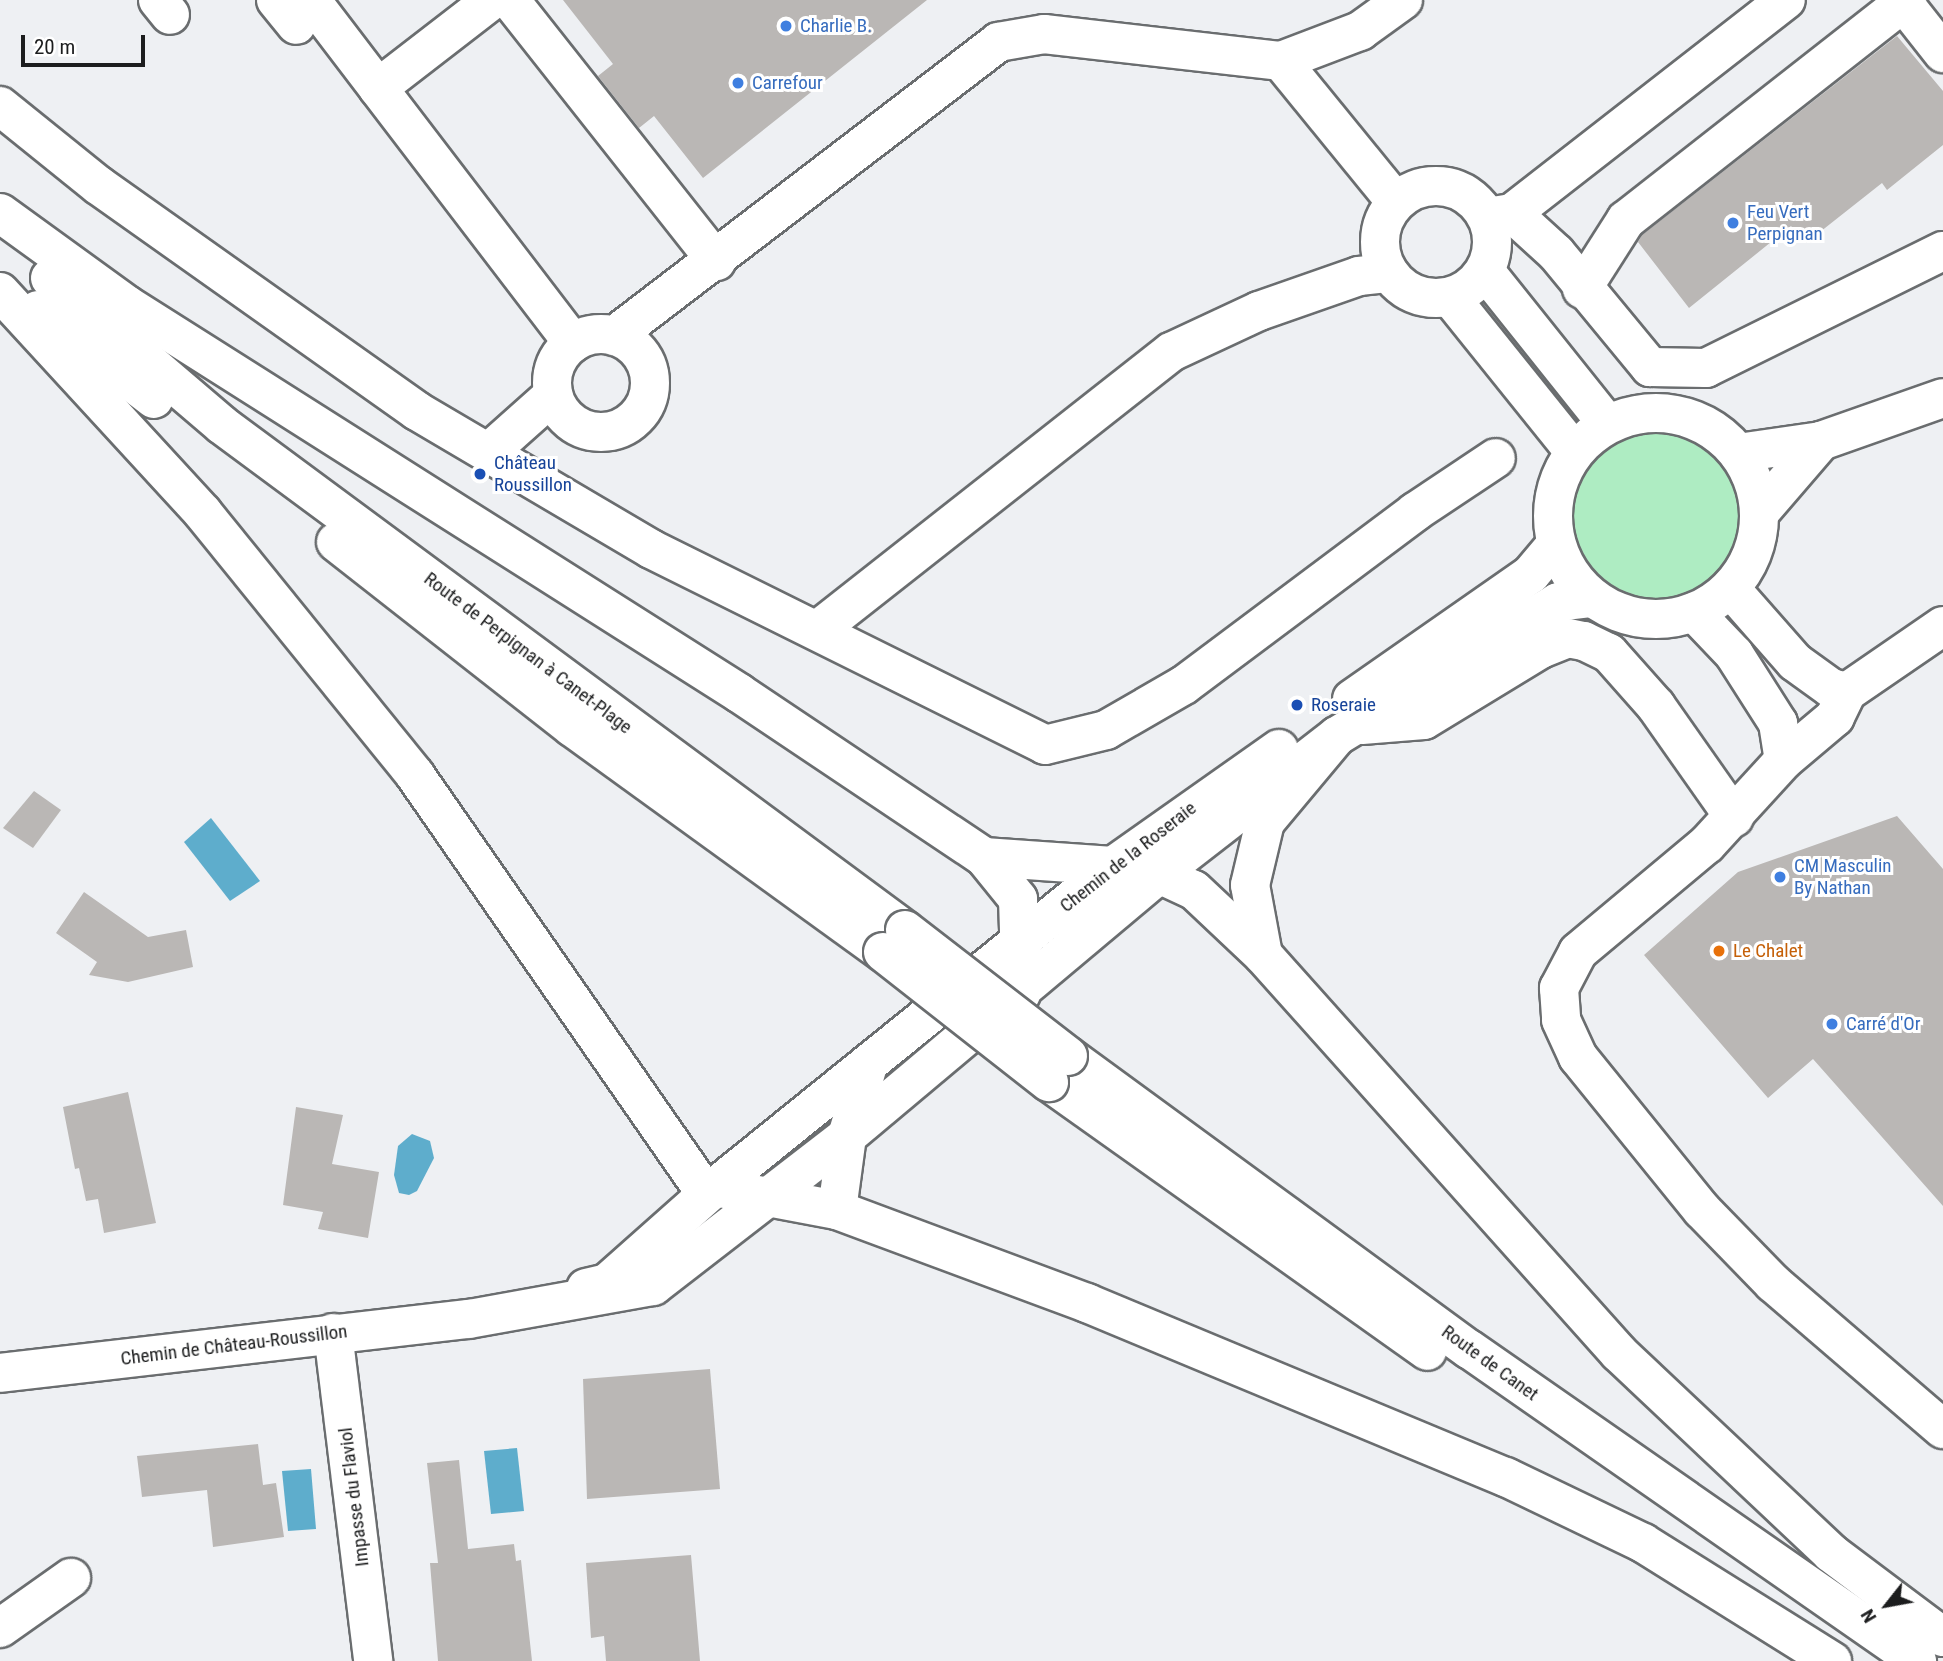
<!DOCTYPE html>
<html>
<head>
<meta charset="utf-8">
<style>
	body { margin:0 }
	#map { position:relative; width:1943px; height:1661px; overflow:hidden; background:#eef0f3; font-family:"Roboto Condensed",sans-serif }
	div>[style] { position:absolute }
	.green>* { inset:0; background:#aeecc2 }
	.round { border-radius:50% }
	.water>* { inset:0; background:#5eadcc }
	.building>* { inset:0; background:#bab7b5 }
	.roads { filter:drop-shadow(2px 0 #6a6d6f) drop-shadow(-2px 0 #6a6d6f) drop-shadow(0 2px #6a6d6f) drop-shadow(0 -2px #6a6d6f) }
	.minor>* { height:38px; margin:-19px; padding:0 19px; transform-origin:19px; border-radius:19px; background:#fff }
	.minor>.ring { margin:-19px; padding:0; box-sizing:content-box; background:none; border:38px solid #fff; border-radius:50% }
	.major>* { height:38px; margin:-19px; padding:0 19px; transform-origin:19px; border-radius:19px; background:#fff }
	.bridges { filter:drop-shadow(2px 0 #6a6d6f) drop-shadow(-2px 0 #6a6d6f) drop-shadow(0 2px #6a6d6f) drop-shadow(0 -2px #6a6d6f) }
	.major-bridge>* { height:38px; margin:-19px; padding:0 19px; transform-origin:19px; border-radius:19px; background:#fff }
	.dots>* { width:19px; height:19px; translate:-50% -50%; box-sizing:border-box; border:4px solid #fff; border-radius:50% }
	span { translate:-50% -50%; white-space:nowrap; text-align:center; line-height:1.15; -webkit-text-stroke:6px #fff; paint-order:stroke }
	.shop-label { font-size:19px; color:#366cbe }
	.left { translate:0 -50%; text-align:left }
	.transit-label { font-size:19px; color:#164399 }
	.street-label { font-size:19px; color:#1c1d1e }
	.food-label { font-size:19px; color:#c56008 }
	.north { position:absolute; left:1852px; top:1570px; width:70px; height:70px; -webkit-text-stroke:5px #fff; paint-order:stroke; rotate:239deg; font-size:19px; font-weight:700; line-height:28px; text-align:center; color:#1c1d1e }
	.north::after { content:''; display:block; margin:auto; width:24px; height:32px; background:#1c1d1e; clip-path:polygon(50% 0,100% 100%,50% 72%,0 100%) }
	.scale { position:absolute; left:21px; top:35px; width:124px; height:32px; box-sizing:border-box; border:4px solid #1c1d1e; border-top:0; padding-left:9px; font-size:21px; line-height:24px; white-space:nowrap; color:#1c1d1e; -webkit-text-stroke:5px #fff; paint-order:stroke }
</style>
</head>
<body>
<div id="map">
	<div class="green">
		<div class="round" style="left:1552px;top:413px;width:206px;height:206px"></div>
	</div>
	<div class="water">
		<div style="clip-path:polygon(211px 818px,260px 881px,230px 901px,184px 842px)"></div>
		<div style="clip-path:polygon(412px 1134px,430px 1141px,434px 1158px,417px 1191px,409px 1195px,399px 1193px,394px 1175px,398px 1146px)"></div>
		<div style="clip-path:polygon(517px 1448px,524px 1511px,491px 1514px,484px 1451px)"></div>
		<div style="clip-path:polygon(311px 1469px,316px 1529px,288px 1531px,282px 1471px)"></div>
	</div>
	<div class="building">
		<div style="clip-path:polygon(563px 0,927px 0,703px 178px,654px 116px,639px 128px,598px 76px,613px 64px)"></div>
		<div style="clip-path:polygon(1897px 36px,1943px 91px,1943px 145px,1887px 190px,1882px 183px,1806px 243px,1791px 226px,1689px 308px,1638px 242px,1642px 235px)"></div>
		<div style="clip-path:polygon(34px 791px,61px 810px,33px 848px,3px 828px)"></div>
		<div style="clip-path:polygon(1897px 816px,1943px 869px,1943px 1206px,1813px 1059px,1768px 1098px,1644px 955px,1738px 872px)"></div>
		<div style="clip-path:polygon(84px 892px,148px 937px,186px 930px,193px 967px,128px 982px,89px 975px,97px 962px,56px 933px)"></div>
		<div style="clip-path:polygon(128px 1092px,156px 1223px,104px 1233px,98px 1199px,86px 1201px,79px 1168px,75px 1169px,63px 1107px)"></div>
		<div style="clip-path:polygon(296px 1107px,343px 1115px,332px 1164px,379px 1172px,368px 1238px,318px 1229px,323px 1212px,283px 1205px)"></div>
		<div style="clip-path:polygon(710px 1369px,720px 1489px,587px 1499px,583px 1379px)"></div>
		<div style="clip-path:polygon(258px 1444px,263px 1485px,276px 1483px,284px 1537px,213px 1547px,207px 1490px,142px 1497px,137px 1456px)"></div>
		<div style="clip-path:polygon(459px 1460px,468px 1549px,514px 1544px,516px 1561px,521px 1560px,532px 1661px,438px 1661px,430px 1563px,438px 1563px,427px 1463px)"></div>
		<div style="clip-path:polygon(691px 1555px,700px 1661px,606px 1661px,604px 1636px,591px 1638px,586px 1563px)"></div>
	</div>
	<div class="roads">
		<div class="minor">
			<div style="left:158px;top:0;width:19px;rotate:51deg"></div>
			<div style="left:276px;top:0;width:32px;rotate:51deg"></div>
			<div style="left:311px;top:0;width:111px;rotate:52.7deg"></div>
			<div style="left:378px;top:88px;width:144px;rotate:-37.7deg"></div>
			<div style="left:510px;top:0;width:333px;rotate:51.7deg"></div>
			<div style="left:1906px;top:6px;width:60px;rotate:51.8deg"></div>
			<div style="left:1281px;top:61px;width:182px;rotate:50.8deg"></div>
			<div style="left:378px;top:88px;width:321px;rotate:52.6deg"></div>
			<div style="left:0;top:106px;width:126px;rotate:38.9deg"></div>
			<div style="left:98px;top:185px;width:391px;rotate:35.3deg"></div>
			<div style="left:417px;top:411px;width:272px;rotate:30.5deg"></div>
			<div style="left:651px;top:549px;width:440px;rotate:26.4deg"></div>
			<div style="left:1045px;top:745px;width:63px;rotate:-13.8deg"></div>
			<div style="left:1106px;top:730px;width:90px;rotate:-30deg"></div>
			<div style="left:1184px;top:685px;width:289px;rotate:-36.8deg"></div>
			<div style="left:1415px;top:512px;width:97px;rotate:-33.7deg"></div>
			<div class="ring" style="left:1380px;top:186px;width:74px;height:74px"></div>
			<div style="left:1512px;top:213px;width:59px;rotate:42.3deg"></div>
			<div style="left:1556px;top:253px;width:148px;rotate:50.5deg"></div>
			<div style="left:1650px;top:367px;width:56px;rotate:1deg"></div>
			<div style="left:1706px;top:368px;width:264px;rotate:-26.3deg"></div>
			<div style="left:1487px;top:217px;width:25px;rotate:-9deg"></div>
			<div style="left:1512px;top:213px;width:347px;rotate:-37.9deg"></div>
			<div style="left:1485px;top:271px;width:196px;rotate:51.4deg"></div>
			<div style="left:1582px;top:289px;width:82px;rotate:-57.5deg"></div>
			<div style="left:1626px;top:220px;width:357px;rotate:-38.1deg"></div>
			<div style="left:1450px;top:297px;width:198px;rotate:51.2deg"></div>
			<div class="ring" style="left:552px;top:334px;width:60px;height:60px"></div>
			<div style="left:614px;top:336px;width:484px;rotate:-37.4deg"></div>
			<div style="left:998px;top:42px;width:47px;rotate:-9.9deg"></div>
			<div style="left:1044px;top:34px;width:239px;rotate:6.5deg"></div>
			<div style="left:1281px;top:61px;width:85px;rotate:-20.8deg"></div>
			<div style="left:1360px;top:31px;width:53px;rotate:-35.8deg"></div>
			<div class="ring" style="left:1553px;top:413px;width:168px;height:168px"></div>
			<div style="left:489px;top:452px;width:86px;rotate:-41.7deg"></div>
			<div style="left:1738px;top:453px;width:84px;rotate:-8.2deg"></div>
			<div style="left:1821px;top:441px;width:129px;rotate:-19.4deg"></div>
			<div style="left:1760px;top:512px;width:94px;rotate:-49.3deg"></div>
			<div style="left:1730px;top:588px;width:98px;rotate:48.7deg"></div>
			<div style="left:1795px;top:662px;width:44px;rotate:35.8deg"></div>
			<div style="left:1831px;top:688px;width:16px;rotate:14deg"></div>
			<div style="left:1694px;top:612px;width:58px;rotate:46.4deg"></div>
			<div style="left:1734px;top:654px;width:82px;rotate:57.5deg"></div>
			<div style="left:1778px;top:723px;width:37px;rotate:81deg"></div>
			<div style="left:1943px;top:626px;width:116px;rotate:145.5deg"></div>
			<div style="left:1847px;top:692px;width:28px;rotate:116deg"></div>
			<div style="left:1835px;top:717px;width:67px;rotate:139.9deg"></div>
			<div style="left:1784px;top:760px;width:114px;rotate:132.5deg"></div>
			<div style="left:1707px;top:844px;width:168px;rotate:140.1deg"></div>
			<div style="left:1578px;top:952px;width:41px;rotate:117.8deg"></div>
			<div style="left:1559px;top:988px;width:32px;rotate:86deg"></div>
			<div style="left:1561px;top:1020px;width:41px;rotate:65.3deg"></div>
			<div style="left:1578px;top:1057px;width:197px;rotate:51deg"></div>
			<div style="left:1702px;top:1210px;width:102px;rotate:45.8deg"></div>
			<div style="left:1773px;top:1283px;width:224px;rotate:40.7deg"></div>
			<div style="left:819px;top:629px;width:448px;rotate:-38.2deg"></div>
			<div style="left:1171px;top:352px;width:97px;rotate:-25deg"></div>
			<div style="left:1259px;top:311px;width:106px;rotate:-19.3deg"></div>
			<div style="left:1359px;top:276px;width:30px;rotate:-6deg"></div>
			<div style="left:1352px;top:699px;width:218px;rotate:-34.9deg"></div>
			<div style="left:1531px;top:574px;width:39px;rotate:-50deg"></div>
			<div style="left:1362px;top:725px;width:62px;rotate:-4.6deg"></div>
			<div style="left:1424px;top:720px;width:137px;rotate:-31.3deg"></div>
			<div style="left:1541px;top:649px;width:29px;rotate:-22deg"></div>
			<div style="left:1568px;top:638px;width:16px;rotate:11deg"></div>
			<div style="left:1584px;top:641px;width:28px;rotate:26deg"></div>
			<div style="left:1609px;top:653px;width:71px;rotate:48.4deg"></div>
			<div style="left:1656px;top:706px;width:136px;rotate:54.9deg"></div>
			<div style="left:586px;top:1288px;width:22px;rotate:-13deg"></div>
			<div style="left:607px;top:1283px;width:142px;rotate:-41.6deg"></div>
			<div style="left:713px;top:1189px;width:514px;rotate:-38.92deg"></div>
			<div style="left:1113px;top:866px;width:203px;rotate:-35.2deg"></div>
			<div style="left:333px;top:1333px;width:330px;rotate:83deg"></div>
			<div style="left:0;top:1373px;width:472px;rotate:-6.6deg"></div>
			<div style="left:469px;top:1319px;width:187px;rotate:-10.2deg"></div>
			<div style="left:653px;top:1286px;width:245px;rotate:-37.7deg"></div>
			<div style="left:847px;top:1136px;width:407px;rotate:-40deg"></div>
			<div style="left:1159px;top:874px;width:225px;rotate:-37.8deg"></div>
			<div style="left:1337px;top:736px;width:258px;rotate:-31.2deg"></div>
			<div style="left:1558px;top:602px;width:34px;rotate:-7deg"></div>
			<div style="left:0;top:1628px;width:87px;rotate:-35.2deg"></div>
		</div>
		<div class="major">
			<div style="left:0;top:213px;width:157px;rotate:35.9deg"></div>
			<div style="left:127px;top:305px;width:725px;rotate:32.37deg"></div>
			<div style="left:739px;top:693px;width:295px;rotate:33.8deg"></div>
			<div style="left:984px;top:857px;width:54px;rotate:51deg"></div>
			<div style="left:1018px;top:899px;width:95px;rotate:88.2deg"></div>
			<div style="left:50px;top:278px;width:226px;rotate:40.5deg"></div>
			<div style="left:222px;top:425px;width:849px;rotate:36.48deg"></div>
			<div style="left:0;top:292px;width:300px;rotate:47.4deg"></div>
			<div style="left:203px;top:513px;width:337px;rotate:51deg"></div>
			<div style="left:415px;top:775px;width:498px;rotate:55.2deg"></div>
			<div style="left:699px;top:1184px;width:140px;rotate:10.7deg"></div>
			<div style="left:837px;top:1210px;width:267px;rotate:20.4deg"></div>
			<div style="left:1087px;top:1303px;width:454px;rotate:22.6deg"></div>
			<div style="left:1506px;top:1477px;width:152px;rotate:25.7deg"></div>
			<div style="left:1643px;top:1543px;width:223px;rotate:32deg"></div>
			<div style="left:38px;top:310px;width:146px;rotate:37.5deg"></div>
			<div style="left:336px;top:542px;width:300px;rotate:38.1deg"></div>
			<div style="left:572px;top:727px;width:384px;rotate:35.9deg"></div>
			<div style="left:984px;top:857px;width:129px;rotate:4deg"></div>
			<div style="left:1113px;top:866px;width:47px;rotate:9.9deg"></div>
			<div style="left:1159px;top:874px;width:38px;rotate:25deg"></div>
			<div style="left:1194px;top:890px;width:95px;rotate:43.3deg"></div>
			<div style="left:1263px;top:955px;width:534px;rotate:48.19deg"></div>
			<div style="left:1619px;top:1353px;width:291px;rotate:43.3deg"></div>
			<div style="left:1831px;top:1553px;width:140px;rotate:36.9deg"></div>
			<div style="left:1263px;top:955px;width:71px;rotate:-100.5deg"></div>
			<div style="left:1250px;top:885px;width:65px;rotate:-76.6deg"></div>
			<div style="left:1265px;top:822px;width:112px;rotate:-50.1deg"></div>
			<div style="left:1068px;top:1056px;width:497px;rotate:36.2deg"></div>
			<div style="left:1469px;top:1349px;width:546px;rotate:34.85deg"></div>
			<div style="left:1049px;top:1082px;width:464px;rotate:35.4deg"></div>
			<div style="left:837px;top:1210px;width:75px;rotate:-82.3deg"></div>
			<div style="left:847px;top:1136px;width:70px;rotate:-73.4deg"></div>
		</div>
	</div>
	<div class="bridges">
		<div class="major-bridge">
			<div style="left:905px;top:930px;width:206px;rotate:37.7deg"></div>
			<div style="left:883px;top:952px;width:211px;rotate:38.1deg"></div>
		</div>
	</div>
	<div class="dots">
		<div style="left:786px;top:26px;background:#3f7fe0"></div>
		<div style="left:738px;top:83px;background:#3f7fe0"></div>
		<div style="left:1733px;top:223px;background:#3f7fe0"></div>
		<div style="left:480px;top:474px;background:#1a4fb4"></div>
		<div style="left:1297px;top:705px;background:#1a4fb4"></div>
		<div style="left:1780px;top:877px;background:#3f7fe0"></div>
		<div style="left:1719px;top:951px;background:#e8710a"></div>
		<div style="left:1832px;top:1024px;background:#3f7fe0"></div>
	</div>
	<div class="shop-label">
		<span class="left" style="left:800px;top:26px">Charlie B.</span>
		<span class="left" style="left:752px;top:83px">Carrefour</span>
		<span class="left" style="left:1747px;top:223px">Feu Vert<br>Perpignan</span>
		<span class="left" style="left:1794px;top:877px">CM Masculin<br>By Nathan</span>
		<span class="left" style="left:1846px;top:1024px">Carré d'Or</span>
	</div>
	<div class="transit-label">
		<span class="left" style="left:494px;top:474px">Château<br>Roussillon</span>
		<span class="left" style="left:1311px;top:705px">Roseraie</span>
	</div>
	<div class="street-label">
		<span style="left:528px;top:653px;rotate:37deg">Route de Perpignan à Canet-Plage</span>
		<span style="left:1128px;top:857px;rotate:-38deg">Chemin de la Roseraie</span>
		<span style="left:234px;top:1345px;rotate:-7deg">Chemin de Château-Roussillon</span>
		<span style="left:1490px;top:1363px;rotate:36deg">Route de Canet</span>
		<span style="left:354px;top:1497px;rotate:-97deg">Impasse du Flaviol</span>
	</div>
	<div class="food-label">
		<span class="left" style="left:1733px;top:951px">Le Chalet</span>
	</div>
	<div class="north">N</div>
	<div class="scale">20 m</div>
</div>
</body>
</html>
